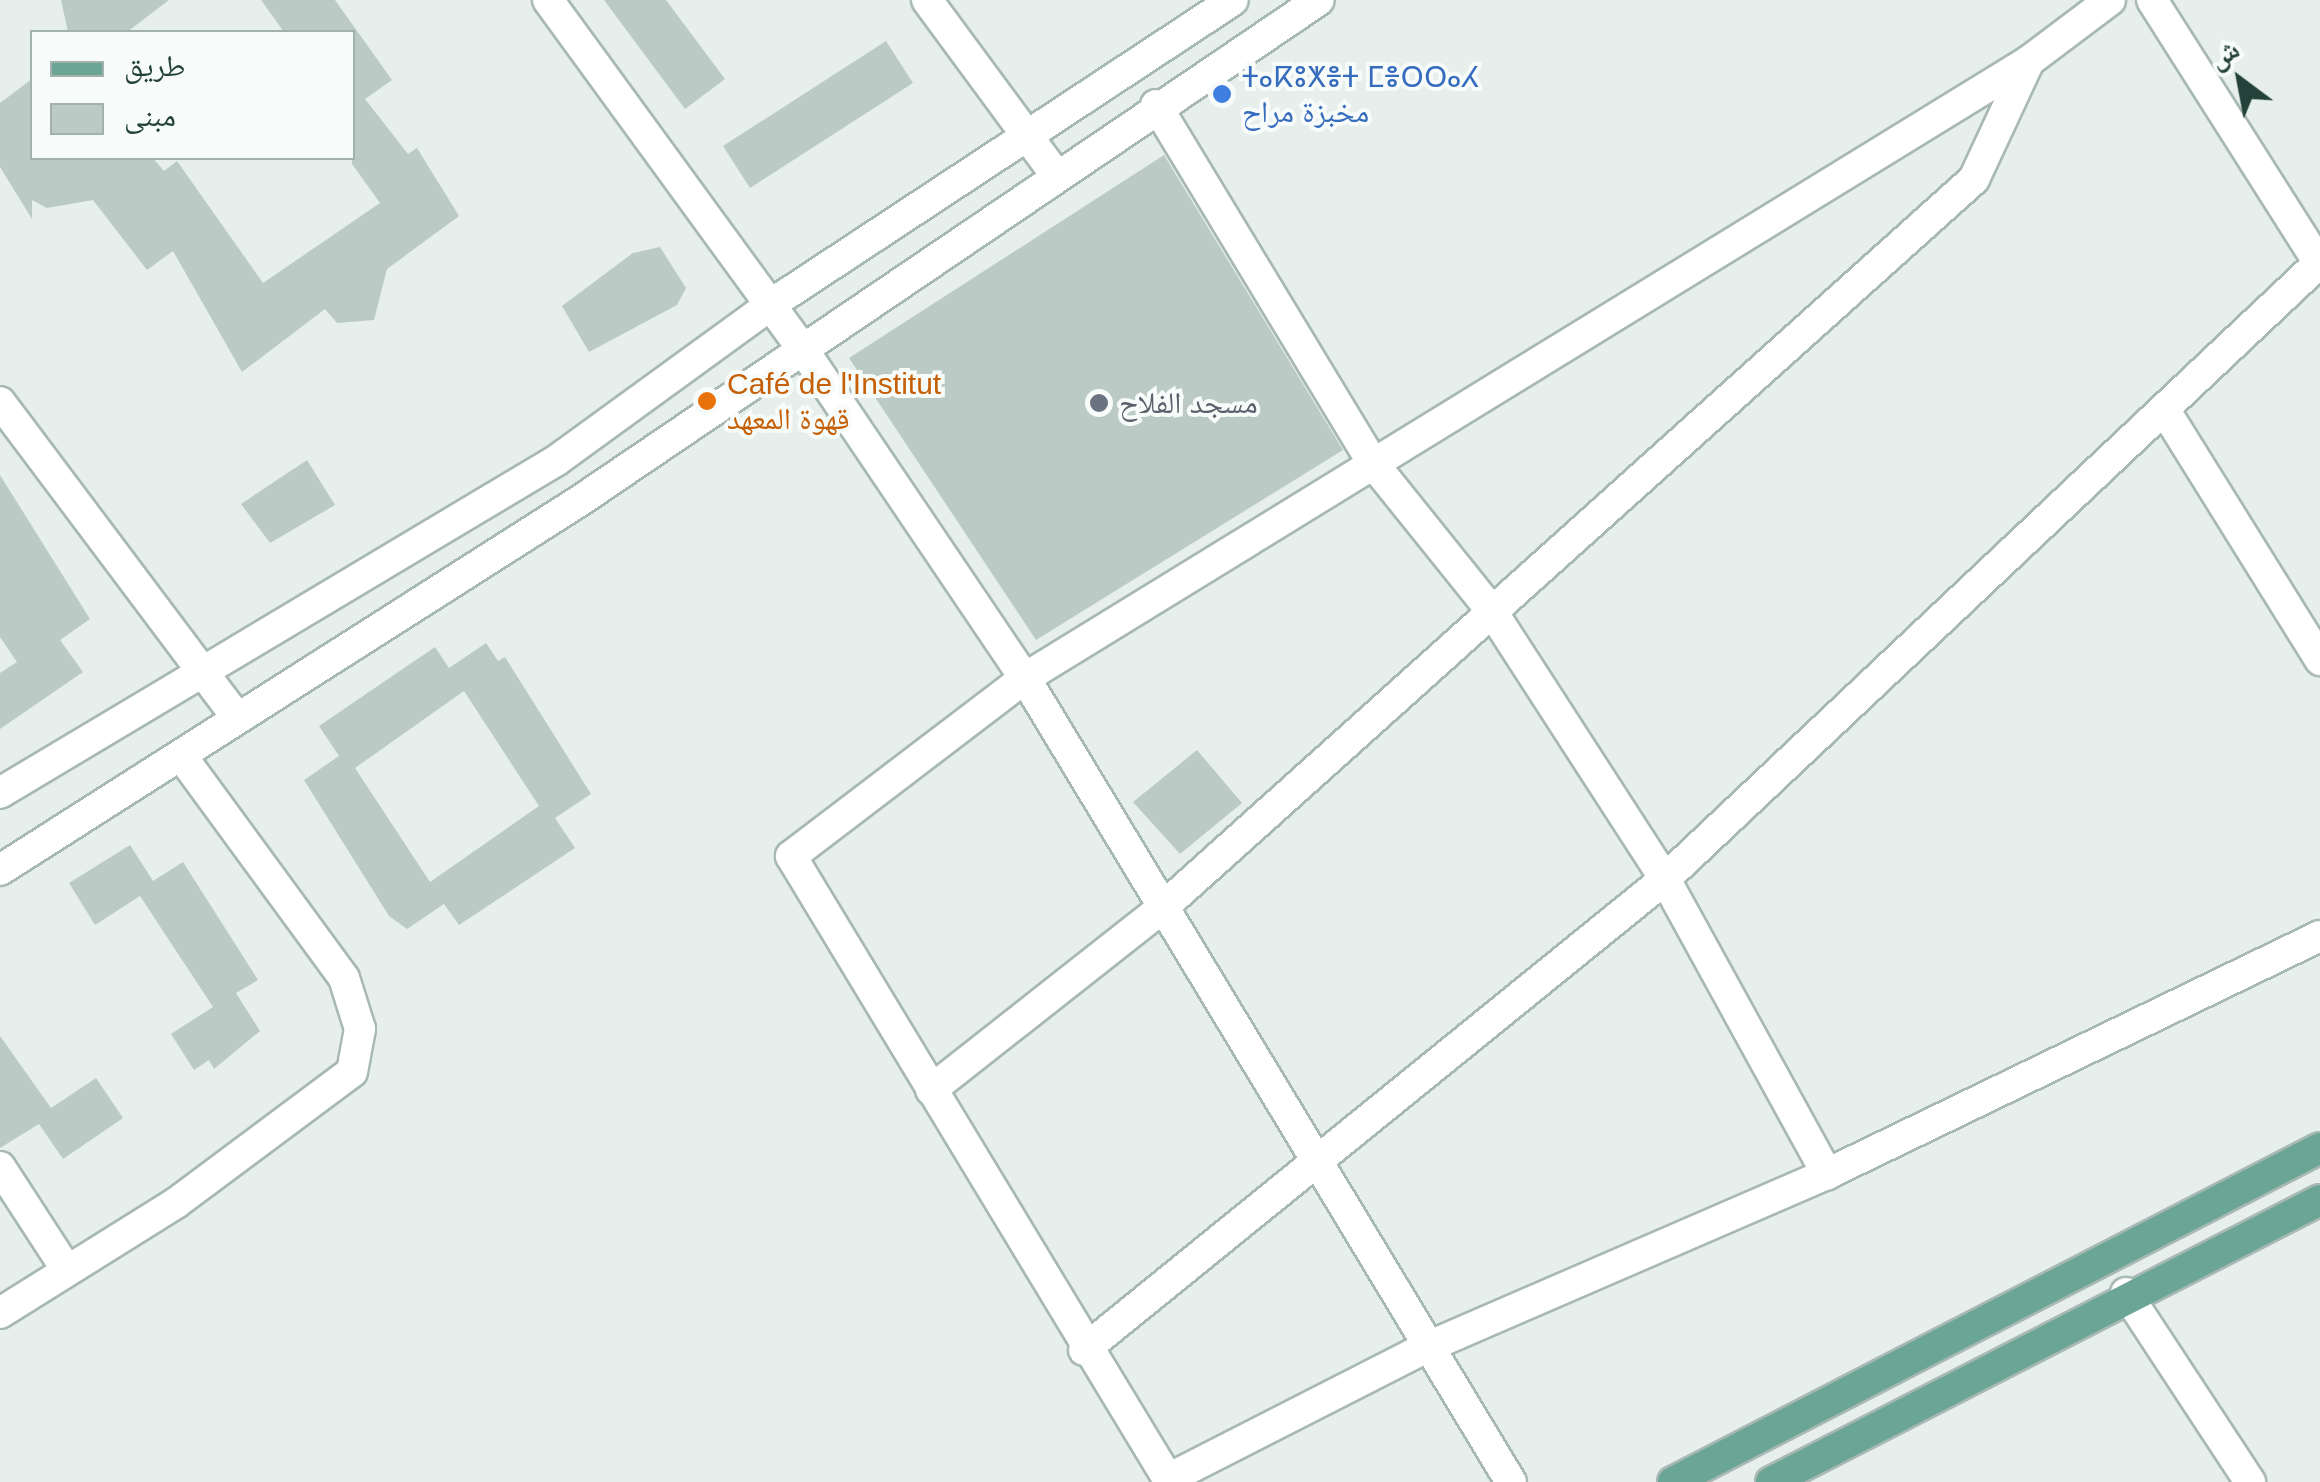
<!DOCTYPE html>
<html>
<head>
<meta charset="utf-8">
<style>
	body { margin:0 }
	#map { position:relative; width:2320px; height:1482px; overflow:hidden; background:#e6efeb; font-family:Helvetica,"Noto Naskh Arabic","Noto Sans Tifinagh",sans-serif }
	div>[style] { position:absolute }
	.building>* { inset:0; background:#bbcac4 }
	.roads { filter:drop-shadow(2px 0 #a8b8b2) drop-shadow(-2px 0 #a8b8b2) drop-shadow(0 2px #a8b8b2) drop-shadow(0 -2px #a8b8b2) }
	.minor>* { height:30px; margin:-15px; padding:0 15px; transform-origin:15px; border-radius:15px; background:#fff }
	.major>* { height:30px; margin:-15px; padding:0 15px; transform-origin:15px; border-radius:15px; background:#6aa596 }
	.dots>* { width:28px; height:28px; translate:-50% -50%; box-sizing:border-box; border:5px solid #f7fbf9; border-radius:50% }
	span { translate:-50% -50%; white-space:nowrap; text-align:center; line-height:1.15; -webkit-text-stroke:8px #f7fbf9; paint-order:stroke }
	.shop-label { font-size:30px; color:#366cbe }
	.left { translate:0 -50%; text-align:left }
	.food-label { font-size:30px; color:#c56008 }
	.worship-label { font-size:30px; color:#5b616d }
	.legend { position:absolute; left:30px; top:30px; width:325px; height:130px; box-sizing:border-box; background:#f7fbf9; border:2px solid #a3b1ad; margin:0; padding:12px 18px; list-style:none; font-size:30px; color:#24423a }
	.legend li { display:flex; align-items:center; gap:20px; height:50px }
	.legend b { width:50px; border:2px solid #a3b1ad }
	.north { position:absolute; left:2190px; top:30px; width:100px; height:100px; -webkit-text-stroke:8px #f7fbf9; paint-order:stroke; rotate:328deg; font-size:28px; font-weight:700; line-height:40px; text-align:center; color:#24423a }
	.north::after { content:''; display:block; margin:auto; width:35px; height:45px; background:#24423a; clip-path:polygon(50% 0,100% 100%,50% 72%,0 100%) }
</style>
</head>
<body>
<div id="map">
	<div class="building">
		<div style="clip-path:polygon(61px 0,169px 0,127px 32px,68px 32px)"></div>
		<div style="clip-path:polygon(261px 0,335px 0,392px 80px,365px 99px,408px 154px,417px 148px,459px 216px,387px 269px,374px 320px,337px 323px,325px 309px,242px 372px,173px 251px,147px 270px,93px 200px,47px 208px,32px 200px,32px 219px,0 167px,0 103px,32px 79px,32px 158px,153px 158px,164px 171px,177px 161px,263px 283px,380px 203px,352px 164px,352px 32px,284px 32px)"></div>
		<div style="clip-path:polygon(604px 0,666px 0,725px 79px,685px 109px)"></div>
		<div style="clip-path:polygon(886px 41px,913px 83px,750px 188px,723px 146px)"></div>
		<div style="clip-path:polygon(1164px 155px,1343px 450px,1036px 640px,849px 358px)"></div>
		<div style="clip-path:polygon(660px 247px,686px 288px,677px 305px,589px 352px,562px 306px,633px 253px)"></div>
		<div style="clip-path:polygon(307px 460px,335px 505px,270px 543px,241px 504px)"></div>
		<div style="clip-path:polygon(0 475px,90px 619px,60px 640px,83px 672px,0 729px,0 673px,17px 662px,0 637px)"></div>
		<div style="clip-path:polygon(evenodd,486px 643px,498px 661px,505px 657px,591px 794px,555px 818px,575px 848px,459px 925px,444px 904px,407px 929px,389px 916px,304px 780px,339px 756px,319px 726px,435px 647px,449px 668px,486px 643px,464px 691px,539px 806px,430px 882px,355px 768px,464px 691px)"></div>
		<div style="clip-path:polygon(1197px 750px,1242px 803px,1180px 854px,1133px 802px)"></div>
		<div style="clip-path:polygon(130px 845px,153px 881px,183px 862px,258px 980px,236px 993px,260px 1031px,214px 1069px,209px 1060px,194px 1070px,171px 1034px,213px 1007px,140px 896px,95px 925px,69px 883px)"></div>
		<div style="clip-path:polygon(0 1036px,51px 1108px,96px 1078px,123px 1118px,63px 1159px,39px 1124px,0 1148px)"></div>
	</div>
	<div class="roads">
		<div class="minor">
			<div style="left:548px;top:0;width:431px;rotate:53.9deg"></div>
			<div style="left:802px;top:348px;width:398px;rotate:56deg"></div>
			<div style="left:1025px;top:678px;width:939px;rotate:58.85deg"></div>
			<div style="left:927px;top:0;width:217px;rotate:53.6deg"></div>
			<div style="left:2110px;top:0;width:101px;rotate:143deg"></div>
			<div style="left:2029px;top:61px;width:1178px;rotate:148.43deg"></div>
			<div style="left:1025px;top:678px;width:294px;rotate:142.7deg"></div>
			<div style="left:791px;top:856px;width:728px;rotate:58.82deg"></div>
			<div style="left:1168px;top:1479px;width:288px;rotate:-27deg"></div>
			<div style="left:1425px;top:1348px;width:438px;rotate:-23.4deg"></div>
			<div style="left:1827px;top:1174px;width:547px;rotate:-25.77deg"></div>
			<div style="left:2152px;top:0;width:314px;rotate:57.6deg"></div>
			<div style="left:1156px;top:105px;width:417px;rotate:58.8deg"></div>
			<div style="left:1372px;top:462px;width:190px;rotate:51.2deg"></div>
			<div style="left:1491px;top:610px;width:320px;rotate:57.1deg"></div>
			<div style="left:1665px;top:879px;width:337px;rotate:61.2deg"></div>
			<div style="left:0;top:402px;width:393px;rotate:53.1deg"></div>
			<div style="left:2164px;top:409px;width:296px;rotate:58.1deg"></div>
			<div style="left:0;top:793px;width:649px;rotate:-30.87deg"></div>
			<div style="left:557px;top:460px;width:263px;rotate:-36deg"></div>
			<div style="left:770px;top:305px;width:554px;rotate:-33.37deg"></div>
			<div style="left:0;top:870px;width:689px;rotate:-32.49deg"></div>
			<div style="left:581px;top:500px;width:891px;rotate:-34.12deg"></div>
			<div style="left:931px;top:1090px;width:291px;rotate:-38.2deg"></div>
			<div style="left:1160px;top:910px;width:1094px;rotate:-41.92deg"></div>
			<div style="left:1974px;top:179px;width:130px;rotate:-65deg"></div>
			<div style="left:0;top:1167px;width:119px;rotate:57deg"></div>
			<div style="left:2126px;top:1293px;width:226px;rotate:56.7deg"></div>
			<div style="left:0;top:1313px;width:208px;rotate:-32deg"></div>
			<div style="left:176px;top:1203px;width:219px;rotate:-36.7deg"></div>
			<div style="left:352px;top:1072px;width:44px;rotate:-79.5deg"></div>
			<div style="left:360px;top:1029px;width:53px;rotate:-107.4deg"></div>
			<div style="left:344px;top:978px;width:276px;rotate:-126.2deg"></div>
			<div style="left:1084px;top:1350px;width:748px;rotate:-39.03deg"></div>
			<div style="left:1665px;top:879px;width:900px;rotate:-43.29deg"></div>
		</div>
		<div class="major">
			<div style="left:1673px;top:1482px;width:728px;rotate:-27.3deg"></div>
			<div style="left:1771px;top:1482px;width:617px;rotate:-27.19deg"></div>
		</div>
	</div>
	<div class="dots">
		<div style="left:1222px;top:94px;background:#3f7fe0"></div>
		<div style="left:707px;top:401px;background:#e8710a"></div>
		<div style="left:1099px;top:403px;background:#6b7280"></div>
	</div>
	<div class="shop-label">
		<span class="left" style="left:1242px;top:94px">ⵜⴰⴽⵓⵅⴻⵜ ⵎⴻⵔⵔⴰⵃ<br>مخبزة مراح</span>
	</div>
	<div class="food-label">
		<span class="left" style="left:727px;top:401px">Café de l'Institut<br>قهوة المعهد</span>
	</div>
	<div class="worship-label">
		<span class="left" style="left:1119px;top:403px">مسجد الفلاح</span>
	</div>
	<ul class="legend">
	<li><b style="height:12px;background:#6aa596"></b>طريق</li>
	<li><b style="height:28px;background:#bbcac4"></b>مبنى</li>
	</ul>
	<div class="north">ش</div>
</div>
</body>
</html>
